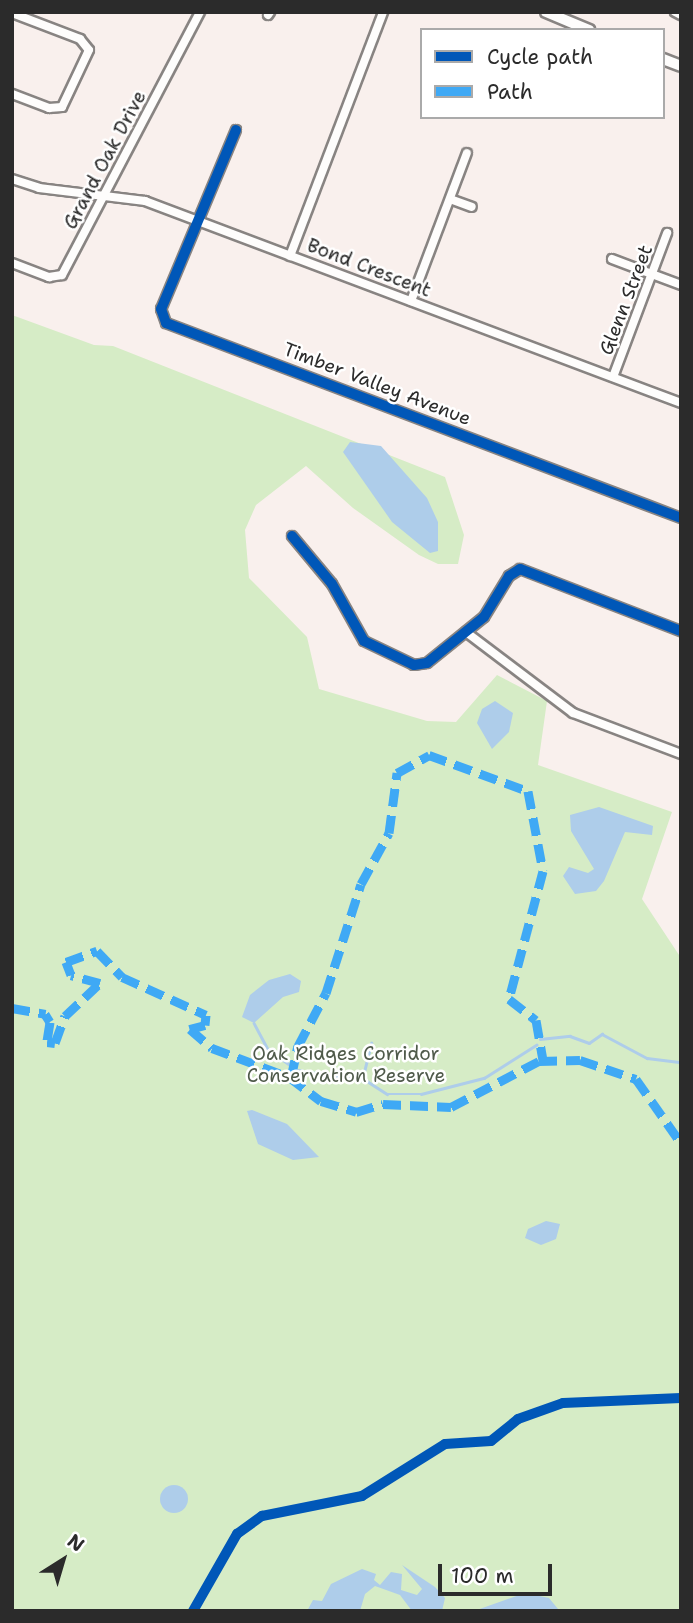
<!DOCTYPE html>
<html>
<head>
<meta charset="utf-8">
<style>
	body { margin:0 }
	#map { position:relative; width:693px; height:1623px; overflow:hidden; background:#f9f0ed; font-family:"Shantell Sans",sans-serif }
	div>[style] { position:absolute }
	.green>* { inset:0; background:#d6ecc6 }
	.water>* { inset:0; background:#aecdea }
	.round { border-radius:50% }
	.stream>* { height:2.5px; margin:-1.25px; padding:0 1.25px; transform-origin:1.25px; border-radius:1.25px; background:#aecdea }
	.roads { filter:drop-shadow(2px 0 #888482) drop-shadow(-2px 0 #888482) drop-shadow(0 2px #888482) drop-shadow(0 -2px #888482) }
	.minor>* { height:8px; margin:-4px; padding:0 4px; transform-origin:4px; border-radius:4px; background:#fefdfc }
	.secondary>* { height:10px; margin:-5px; padding:0 5px; transform-origin:5px; border-radius:5px; background:#fefdfc }
	.quiet>* { height:9px; margin-top:-4.5px; transform-origin:0; background:repeating-linear-gradient(90deg,#3fa9f5 0 18px,transparent 0 27px) }
	.cycleway>* { height:10px; margin:-5px; padding:0 5px; transform-origin:5px; border-radius:5px; background:#0057b8 }
	span { translate:-50% -50%; white-space:nowrap; text-align:center; line-height:1.15; -webkit-text-stroke:5px #fff; paint-order:stroke }
	.street-label { font-size:19px; color:#2b2b2b }
	.park-label { font-size:19px; color:#4f5a4a }
	.frame { position:absolute; inset:0; border:14px solid #2b2b2b; pointer-events:none }
	.legend { position:absolute; left:420px; top:28px; width:245px; height:91px; box-sizing:border-box; background:#fff; border:2px solid #aaa; margin:0; padding:9px 12px; list-style:none; font-size:21px; color:#2b2b2b }
	.legend li { display:flex; align-items:center; gap:14px; height:35px }
	.legend b { width:35px; border:2px solid #aaa }
	.north { position:absolute; left:28px; top:1525px; width:70px; height:70px; -webkit-text-stroke:5px #fff; paint-order:stroke; rotate:37deg; font-size:19px; font-weight:700; line-height:28px; text-align:center; color:#2b2b2b }
	.north::after { content:''; display:block; margin:auto; width:24px; height:32px; background:#2b2b2b; clip-path:polygon(50% 0,100% 100%,50% 72%,0 100%) }
	.scale { position:absolute; left:438px; top:1564px; width:114px; height:32px; box-sizing:border-box; border:4px solid #2b2b2b; border-top:0; padding-left:9px; font-size:21px; line-height:24px; white-space:nowrap; color:#2b2b2b; -webkit-text-stroke:5px #fff; paint-order:stroke }
</style>
</head>
<body>
<div id="map">
	<div class="green">
		<div style="clip-path:polygon(12px 315px,94px 345px,113px 346px,445px 477px,464px 535px,458px 564px,438px 564px,419px 555px,353px 508px,306px 466px,256px 505px,245px 530px,249px 578px,307px 637px,319px 689px,427px 721px,456px 722px,497px 675px,547px 701px,538px 765px,672px 812px,642px 899px,681px 958px,681px 1611px,12px 1611px)"></div>
	</div>
	<div class="water">
		<div style="clip-path:polygon(350px 442px,381px 446px,427px 498px,438px 522px,438px 551px,430px 553px,392px 522px,343px 452px)"></div>
		<div style="clip-path:polygon(495px 701px,513px 713px,509px 732px,492px 749px,477px 723px,482px 709px)"></div>
		<div style="clip-path:polygon(599px 807px,653px 826px,652px 835px,625px 832px,604px 881px,596px 891px,575px 894px,563px 876px,569px 867px,588px 873px,594px 869px,571px 831px,570px 815px)"></div>
		<div style="clip-path:polygon(290px 974px,301px 981px,299px 992px,283px 997px,254px 1023px,242px 1017px,250px 995px,269px 980px)"></div>
		<div style="clip-path:polygon(252px 1110px,287px 1124px,319px 1157px,293px 1160px,258px 1144px,247px 1111px)"></div>
		<div style="clip-path:polygon(546px 1221px,560px 1224px,556px 1239px,541px 1245px,525px 1238px,528px 1229px)"></div>
		<div class="round" style="left:160px;top:1485px;width:28px;height:28px"></div>
		<div style="clip-path:polygon(402px 1565px,435px 1587px,445px 1598px,442px 1611px,412px 1611px,400px 1595px,375px 1586px,365px 1594px,360px 1611px,307px 1611px,313px 1600px,322px 1601px,331px 1584px,362px 1569px,376px 1574px,374px 1580px,380px 1585px,391px 1572px,402px 1574px,401px 1590px,417px 1595px,422px 1589px)"></div>
		<div style="clip-path:polygon(525px 1593px,549px 1598px,558px 1609px,474px 1611px)"></div>
	</div>
	<div class="stream">
		<div style="left:254px;top:1023px;width:30px;rotate:62deg"></div>
		<div style="left:268px;top:1049px;width:29px;rotate:36deg"></div>
		<div style="left:540px;top:1039px;width:30px;rotate:-6deg"></div>
		<div style="left:570px;top:1036px;width:20px;rotate:20deg"></div>
		<div style="left:589px;top:1043px;width:16px;rotate:-35deg"></div>
		<div style="left:602px;top:1034px;width:51px;rotate:28.1deg"></div>
		<div style="left:647px;top:1058px;width:34px;rotate:7deg"></div>
		<div style="left:298px;top:1070px;width:70px;rotate:9.1deg"></div>
		<div style="left:367px;top:1081px;width:24px;rotate:33deg"></div>
		<div style="left:387px;top:1094px;width:34px"></div>
		<div style="left:421px;top:1094px;width:65px;rotate:-14.3deg"></div>
		<div style="left:484px;top:1078px;width:62px;rotate:-32.4deg"></div>
		<div style="left:362px;top:1080px;width:38px;rotate:-76deg"></div>
	</div>
	<div class="roads">
		<div class="minor">
			<div style="left:675px;top:12px;width:7px;rotate:27deg"></div>
			<div style="left:12px;top:13px;width:73px;rotate:20.9deg"></div>
			<div style="left:80px;top:39px;width:14px;rotate:51deg"></div>
			<div style="left:89px;top:50px;width:63px;rotate:115.3deg"></div>
			<div style="left:62px;top:107px;width:13px;rotate:176deg"></div>
			<div style="left:49px;top:108px;width:40px;rotate:-159deg"></div>
			<div style="left:268px;top:15px;width:4px;rotate:-56deg"></div>
			<div style="left:236px;top:130px;width:194px;rotate:112.7deg"></div>
			<div style="left:161px;top:309px;width:15px;rotate:70deg"></div>
			<div style="left:166px;top:323px;width:551px;rotate:20.74deg"></div>
			<div style="left:12px;top:179px;width:28px;rotate:18deg"></div>
			<div style="left:39px;top:188px;width:107px;rotate:7deg"></div>
			<div style="left:145px;top:201px;width:573px;rotate:20.65deg"></div>
			<div style="left:450px;top:199px;width:23px;rotate:20deg"></div>
			<div style="left:290px;top:256px;width:261px;rotate:-69.1deg"></div>
			<div style="left:612px;top:259px;width:74px;rotate:20.6deg"></div>
			<div style="left:12px;top:263px;width:40px;rotate:21deg"></div>
			<div style="left:49px;top:277px;width:13px;rotate:-9deg"></div>
			<div style="left:62px;top:275px;width:297px;rotate:-62.3deg"></div>
			<div style="left:411px;top:301px;width:158px;rotate:-69.3deg"></div>
			<div style="left:613px;top:377px;width:154px;rotate:-69.4deg"></div>
			<div style="left:292px;top:536px;width:62px;rotate:50.2deg"></div>
			<div style="left:332px;top:584px;width:65px;rotate:60.7deg"></div>
			<div style="left:364px;top:641px;width:55px;rotate:25.6deg"></div>
			<div style="left:414px;top:665px;width:13px;rotate:-9deg"></div>
			<div style="left:427px;top:663px;width:73px;rotate:-38.9deg"></div>
			<div style="left:484px;top:617px;width:48px;rotate:-58.6deg"></div>
			<div style="left:509px;top:576px;width:13px;rotate:-32deg"></div>
			<div style="left:520px;top:569px;width:173px;rotate:21.1deg"></div>
			<div style="left:466px;top:632px;width:134px;rotate:37.1deg"></div>
			<div style="left:573px;top:713px;width:116px;rotate:20.8deg"></div>
		</div>
		<div class="secondary">
			<div style="left:546px;top:12px;width:47px;rotate:22.7deg"></div>
			<div style="left:663px;top:59px;width:19px;rotate:21deg"></div>
		</div>
	</div>
	<div class="quiet">
		<div style="left:12px;top:1008px;width:34px;rotate:10deg"></div>
		<div style="left:45px;top:1014px;width:9px;rotate:58deg"></div>
		<div style="left:50px;top:1022px;width:20px;rotate:99deg"></div>
		<div style="left:47px;top:1042px;width:8px;rotate:7deg"></div>
		<div style="left:55px;top:1043px;width:29px;rotate:-70deg"></div>
		<div style="left:65px;top:1016px;width:48px;rotate:-43.3deg"></div>
		<div style="left:100px;top:983px;width:30px;rotate:-165deg"></div>
		<div style="left:71px;top:975px;width:14px;rotate:-111deg"></div>
		<div style="left:66px;top:962px;width:33px;rotate:-20deg"></div>
		<div style="left:97px;top:951px;width:36px;rotate:46deg"></div>
		<div style="left:122px;top:977px;width:92px;rotate:24.3deg"></div>
		<div style="left:206px;top:1015px;width:10px;rotate:96deg"></div>
		<div style="left:205px;top:1025px;width:16px;rotate:165deg"></div>
		<div style="left:190px;top:1029px;width:29px;rotate:41deg"></div>
		<div style="left:212px;top:1048px;width:82px;rotate:20.6deg"></div>
		<div style="left:289px;top:1077px;width:40px;rotate:37deg"></div>
		<div style="left:321px;top:1101px;width:37px;rotate:17deg"></div>
		<div style="left:356px;top:1112px;width:28px;rotate:-17deg"></div>
		<div style="left:383px;top:1104px;width:68px;rotate:2.5deg"></div>
		<div style="left:451px;top:1107px;width:99px;rotate:-27.6deg"></div>
		<div style="left:539px;top:1061px;width:41px;rotate:-1.4deg"></div>
		<div style="left:580px;top:1060px;width:59px;rotate:18.7deg"></div>
		<div style="left:636px;top:1079px;width:78px;rotate:54.9deg"></div>
		<div style="left:291px;top:1078px;width:33px;rotate:-78deg"></div>
		<div style="left:298px;top:1046px;width:60px;rotate:-62.2deg"></div>
		<div style="left:326px;top:993px;width:114px;rotate:-72.2deg"></div>
		<div style="left:361px;top:884px;width:58px;rotate:-61.2deg"></div>
		<div style="left:389px;top:833px;width:61px;rotate:-82.4deg"></div>
		<div style="left:397px;top:773px;width:37px;rotate:-29deg"></div>
		<div style="left:429px;top:755px;width:105px;rotate:20deg"></div>
		<div style="left:528px;top:791px;width:81px;rotate:79.4deg"></div>
		<div style="left:543px;top:871px;width:132px;rotate:104.9deg"></div>
		<div style="left:509px;top:999px;width:34px;rotate:38deg"></div>
		<div style="left:536px;top:1020px;width:41px;rotate:80.1deg"></div>
	</div>
	<div class="cycleway">
		<div style="left:236px;top:130px;width:194px;rotate:112.7deg"></div>
		<div style="left:161px;top:309px;width:15px;rotate:70deg"></div>
		<div style="left:166px;top:323px;width:551px;rotate:20.74deg"></div>
		<div style="left:292px;top:536px;width:62px;rotate:50.2deg"></div>
		<div style="left:332px;top:584px;width:65px;rotate:60.7deg"></div>
		<div style="left:364px;top:641px;width:55px;rotate:25.6deg"></div>
		<div style="left:414px;top:665px;width:13px;rotate:-9deg"></div>
		<div style="left:427px;top:663px;width:73px;rotate:-38.9deg"></div>
		<div style="left:484px;top:617px;width:48px;rotate:-58.6deg"></div>
		<div style="left:509px;top:576px;width:13px;rotate:-32deg"></div>
		<div style="left:520px;top:569px;width:173px;rotate:21.1deg"></div>
		<div style="left:193px;top:1611px;width:89px;rotate:-60.3deg"></div>
		<div style="left:237px;top:1534px;width:31px;rotate:-36deg"></div>
		<div style="left:262px;top:1516px;width:102px;rotate:-11.3deg"></div>
		<div style="left:362px;top:1496px;width:98px;rotate:-32.1deg"></div>
		<div style="left:445px;top:1444px;width:46px;rotate:-3.7deg"></div>
		<div style="left:491px;top:1441px;width:35px;rotate:-39deg"></div>
		<div style="left:518px;top:1419px;width:48px;rotate:-19.6deg"></div>
		<div style="left:563px;top:1403px;width:118px;rotate:-2.4deg"></div>
	</div>
	<div class="street-label">
		<span style="left:105px;top:160px;rotate:-62deg">Grand Oak Drive</span>
		<span style="left:369px;top:268px;rotate:21deg">Bond Crescent</span>
		<span style="left:626px;top:300px;rotate:-69deg">Glenn Street</span>
		<span style="left:377px;top:384px;rotate:21deg">Timber Valley Avenue</span>
	</div>
	<div class="park-label">
		<span style="left:346px;top:1065px">Oak Ridges Corridor<br>Conservation Reserve</span>
	</div>
	<div class="frame"></div>
	<ul class="legend">
	<li><b style="height:9px;background:#0057b8"></b>Cycle path</li>
	<li><b style="height:9px;background:#3fa9f5"></b>Path</li>
	</ul>
	<div class="north">N</div>
	<div class="scale">100 m</div>
</div>
</body>
</html>
